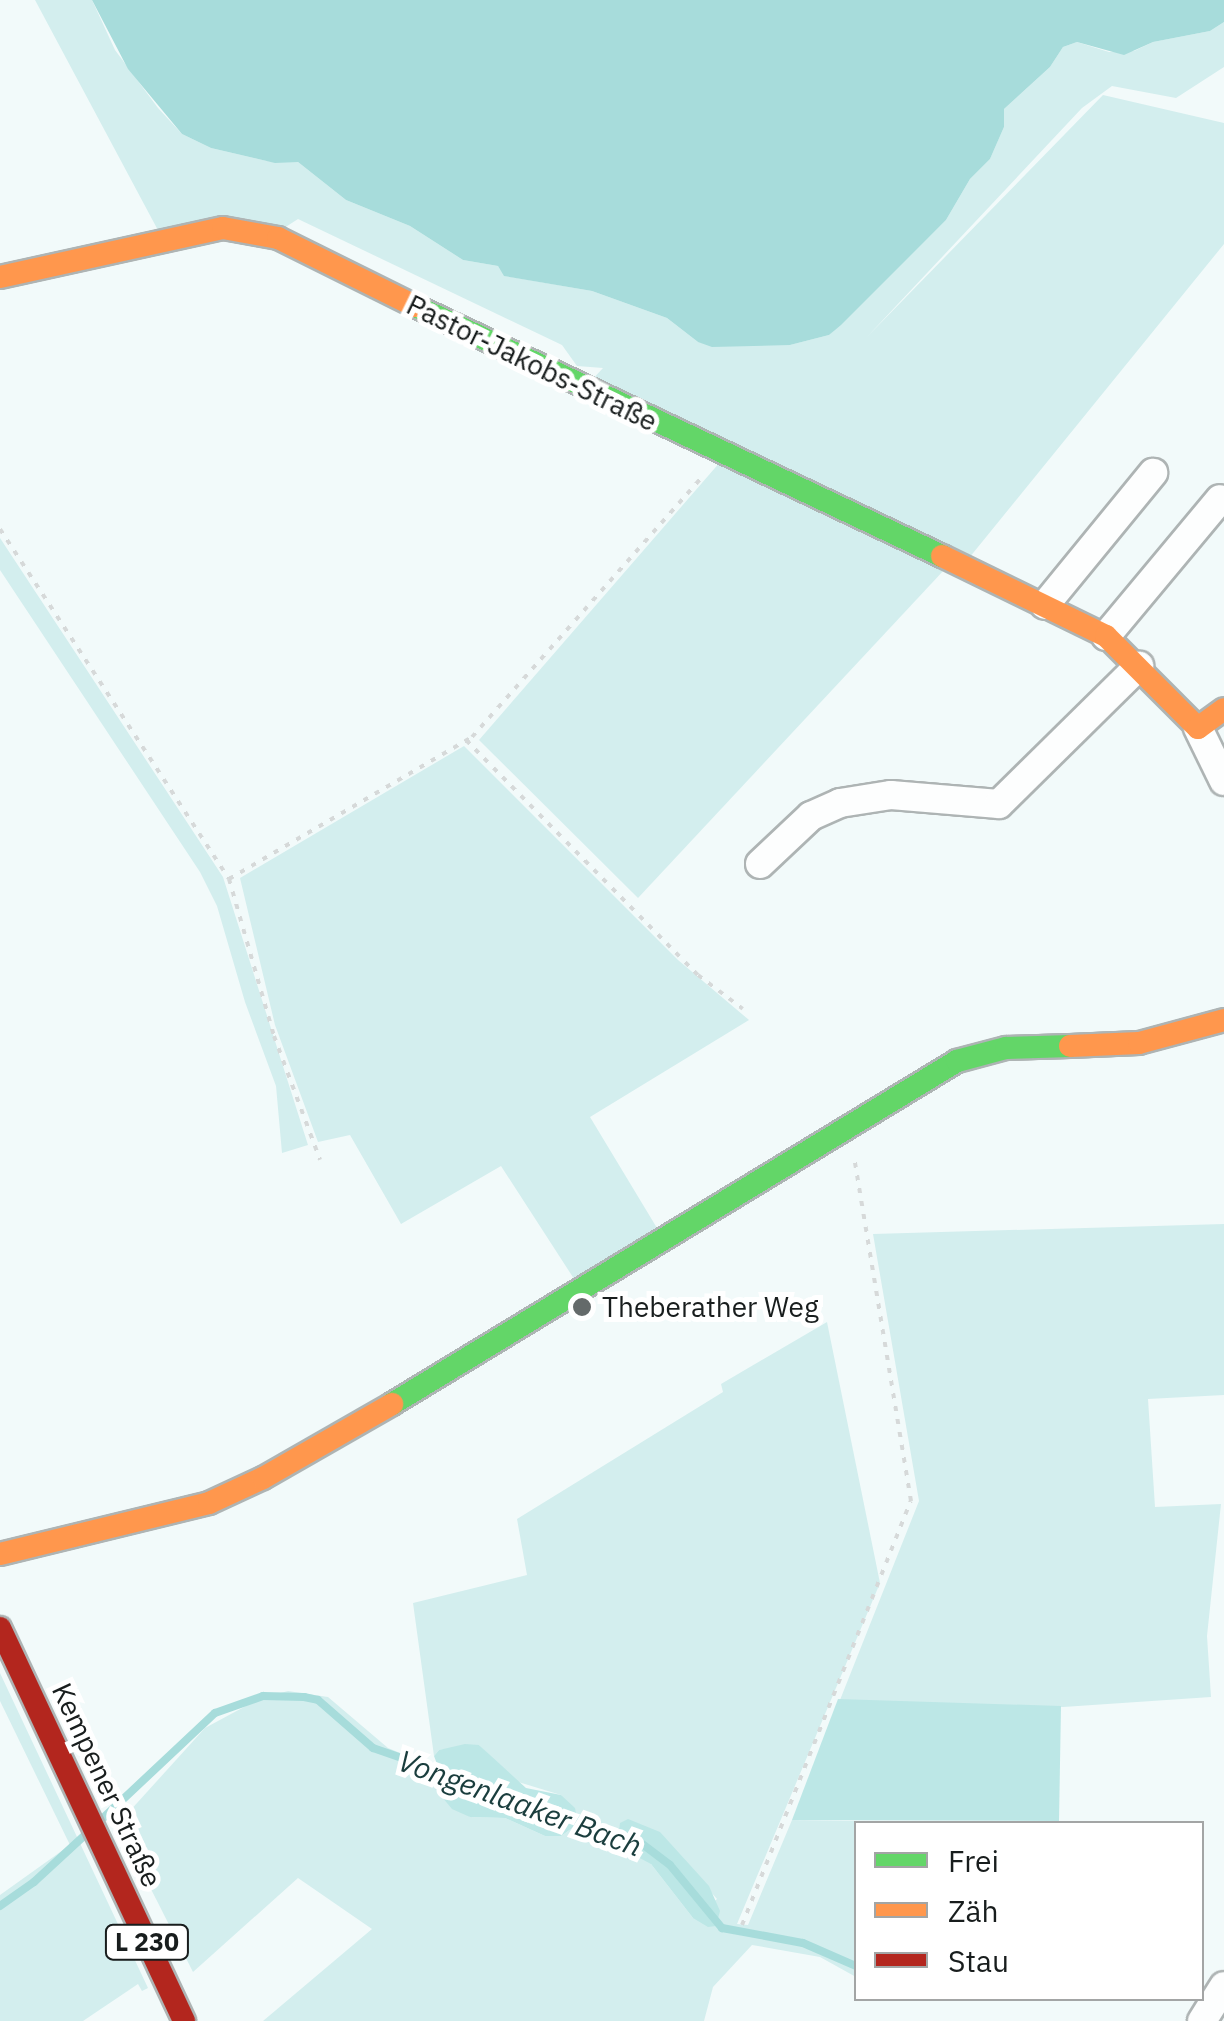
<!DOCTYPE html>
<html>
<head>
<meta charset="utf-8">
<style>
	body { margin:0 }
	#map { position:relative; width:1224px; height:2021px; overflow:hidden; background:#f2fafa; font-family:"IBM Plex Sans",sans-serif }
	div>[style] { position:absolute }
	.green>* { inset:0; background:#d3eeee }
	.forest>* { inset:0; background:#bce7e6 }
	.water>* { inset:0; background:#a7dcdb }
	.stream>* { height:8px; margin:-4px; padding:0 4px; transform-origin:4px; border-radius:4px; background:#a7dcdb }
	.path>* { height:4px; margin-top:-2px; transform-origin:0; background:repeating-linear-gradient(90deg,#d6d9d9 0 5px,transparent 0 13px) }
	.roads { filter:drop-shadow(2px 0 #aeb4b4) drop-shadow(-2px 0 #aeb4b4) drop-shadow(0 2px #aeb4b4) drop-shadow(0 -2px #aeb4b4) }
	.street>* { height:28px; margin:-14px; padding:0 14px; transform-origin:14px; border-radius:14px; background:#fdfefe }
	.fast>* { height:22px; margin:-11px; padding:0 11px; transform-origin:11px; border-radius:11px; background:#63d668 }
	.slow>* { height:22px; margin:-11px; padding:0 11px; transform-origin:11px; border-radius:11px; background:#ff974d }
	.jam>* { height:22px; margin:-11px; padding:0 11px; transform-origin:11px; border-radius:11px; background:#b3261e }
	.dots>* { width:28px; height:28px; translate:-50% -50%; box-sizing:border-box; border:5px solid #fff; border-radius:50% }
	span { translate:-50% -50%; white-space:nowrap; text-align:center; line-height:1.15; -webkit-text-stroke:10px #fff; paint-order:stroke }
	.shield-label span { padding:2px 8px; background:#fff; border:2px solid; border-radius:8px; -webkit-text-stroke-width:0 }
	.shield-label { font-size:25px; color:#181d1d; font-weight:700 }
	.street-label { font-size:28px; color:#181d1d }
	.poi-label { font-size:28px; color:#181d1d }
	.left { translate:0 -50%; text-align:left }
	.water-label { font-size:30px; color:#1a3d3d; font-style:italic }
	.legend { position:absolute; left:854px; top:1821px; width:350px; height:180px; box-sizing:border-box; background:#fff; border:2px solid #a3a5a5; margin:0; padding:12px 18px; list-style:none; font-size:30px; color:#181d1d }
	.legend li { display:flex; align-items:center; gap:20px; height:50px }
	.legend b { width:50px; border:2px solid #a3a5a5 }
</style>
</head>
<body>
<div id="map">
	<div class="green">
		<div style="clip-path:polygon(35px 0,92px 0,115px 50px,158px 108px,182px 134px,211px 148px,267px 161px,298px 162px,346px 200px,410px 226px,463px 260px,498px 266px,505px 276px,592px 291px,667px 318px,698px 342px,790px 345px,829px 335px,946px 220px,970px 179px,990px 159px,1004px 127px,1004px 109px,1050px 67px,1063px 47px,1077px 42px,1109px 52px,1134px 51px,1153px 42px,1210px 31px,1224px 22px,1224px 67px,1176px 98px,1112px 86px,1082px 108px,866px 338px,1103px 95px,1224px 123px,1224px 244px,965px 563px,589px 383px,603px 368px,577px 366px,562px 345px,298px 219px,281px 230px,160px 234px)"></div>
		<div style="clip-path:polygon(721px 461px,945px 569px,638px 898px,479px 740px)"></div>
		<div style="clip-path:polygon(0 538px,223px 877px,308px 1145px,282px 1153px,276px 1086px,245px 1002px,217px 906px,200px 872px,0 570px)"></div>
		<div style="clip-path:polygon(464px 746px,678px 960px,749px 1020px,590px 1117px,660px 1233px,578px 1285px,501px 1166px,401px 1224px,350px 1135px,318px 1142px,275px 1025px,240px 878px)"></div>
		<div style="clip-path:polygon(1224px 1224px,1224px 1395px,1148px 1399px,1155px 1507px,1221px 1504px,1207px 1636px,1211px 1697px,1063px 1707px,840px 1700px,919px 1501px,873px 1234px)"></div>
		<div style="clip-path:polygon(evenodd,827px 1322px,880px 1583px,737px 1924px,748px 1925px,792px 1820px,1059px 1824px,856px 1824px,856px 1977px,820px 1957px,752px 1945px,713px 1987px,704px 2021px,263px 2021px,372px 1929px,298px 1878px,193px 1972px,118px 1824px,205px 1728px,259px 1699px,288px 1691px,328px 1697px,388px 1748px,439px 1769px,428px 1779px,470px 1817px,505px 1818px,545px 1836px,561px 1836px,578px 1824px,561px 1795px,515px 1781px,479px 1745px,439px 1750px,434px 1756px,413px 1603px,527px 1575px,517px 1519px,723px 1392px,721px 1384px,827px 1322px,677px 1853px,717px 1899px,693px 1918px,651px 1864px,677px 1853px)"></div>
		<div style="clip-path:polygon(0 1673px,148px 1988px,142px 1991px,138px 1984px,83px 2021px,0 2021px,0 1895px,70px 1845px,0 1701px)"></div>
	</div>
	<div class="forest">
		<div style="clip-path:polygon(838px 1699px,1061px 1706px,1059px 1821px,792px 1820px)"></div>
		<div style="clip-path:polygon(465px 1744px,479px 1745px,526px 1788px,561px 1795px,575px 1808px,578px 1824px,561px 1836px,545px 1836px,505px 1818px,470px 1817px,452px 1809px,427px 1779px,439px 1769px,434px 1756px,439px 1750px)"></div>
		<div style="clip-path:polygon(628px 1819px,660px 1832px,709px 1886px,720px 1911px,716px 1926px,708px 1927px,693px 1918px,651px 1864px,617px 1846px,620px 1823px)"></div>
	</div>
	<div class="water">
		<div style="clip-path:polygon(92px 0,1224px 0,1224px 22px,1210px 31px,1153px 42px,1124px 55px,1077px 42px,1063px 47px,1050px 67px,1004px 109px,1004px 127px,990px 159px,970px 179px,946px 220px,841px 325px,829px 335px,790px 345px,712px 347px,698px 342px,667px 318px,592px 291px,504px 276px,498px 266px,463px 260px,410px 226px,346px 200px,298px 162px,275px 163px,211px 148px,182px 134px,128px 69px)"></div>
	</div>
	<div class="stream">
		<div style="left:102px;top:1819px;width:155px;rotate:-43.2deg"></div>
		<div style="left:215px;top:1713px;width:51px;rotate:-19.5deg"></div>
		<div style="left:263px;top:1696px;width:41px;rotate:1.4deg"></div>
		<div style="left:304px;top:1697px;width:14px;rotate:12deg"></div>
		<div style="left:318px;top:1700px;width:73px;rotate:41.1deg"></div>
		<div style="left:373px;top:1748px;width:280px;rotate:19.2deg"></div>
		<div style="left:637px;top:1840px;width:41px;rotate:37.1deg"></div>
		<div style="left:670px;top:1865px;width:82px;rotate:50.5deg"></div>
		<div style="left:722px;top:1928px;width:82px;rotate:10.5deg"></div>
		<div style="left:803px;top:1943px;width:58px;rotate:23.5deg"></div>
		<div style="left:0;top:1906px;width:42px;rotate:-35.2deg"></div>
		<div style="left:34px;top:1882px;width:69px;rotate:-42.7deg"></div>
	</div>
	<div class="path">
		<div style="left:0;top:529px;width:418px;rotate:56.8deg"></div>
		<div style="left:229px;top:879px;width:163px;rotate:74deg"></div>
		<div style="left:274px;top:1036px;width:132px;rotate:69.6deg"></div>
		<div style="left:466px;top:740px;width:330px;rotate:45.4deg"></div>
		<div style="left:698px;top:975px;width:56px;rotate:37.1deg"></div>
		<div style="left:229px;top:879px;width:281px;rotate:-30.3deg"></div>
		<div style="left:472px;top:737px;width:344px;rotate:-48.5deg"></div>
		<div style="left:742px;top:1925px;width:456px;rotate:-68.3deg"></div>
		<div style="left:911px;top:1501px;width:344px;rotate:-99.4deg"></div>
	</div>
	<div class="roads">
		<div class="street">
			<div style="left:1045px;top:605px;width:171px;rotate:-50.7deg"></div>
			<div style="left:1106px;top:636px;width:178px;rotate:-50.2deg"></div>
			<div style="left:1198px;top:728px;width:59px;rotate:63.9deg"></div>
			<div style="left:760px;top:864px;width:70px;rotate:-43.3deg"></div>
			<div style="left:811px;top:816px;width:32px;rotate:-24deg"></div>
			<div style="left:840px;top:803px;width:52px;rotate:-8.9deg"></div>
			<div style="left:891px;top:795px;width:108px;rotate:4.8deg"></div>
			<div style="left:999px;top:804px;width:197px;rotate:-44.6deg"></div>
			<div style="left:1202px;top:2021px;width:41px;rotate:-57.8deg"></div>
		</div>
		<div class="fast">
			<div style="left:415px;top:306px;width:583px;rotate:25.38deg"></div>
			<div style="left:392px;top:1404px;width:661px;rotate:-31.26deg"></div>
			<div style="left:957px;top:1061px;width:51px;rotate:-14.9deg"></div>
			<div style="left:1006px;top:1048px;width:64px;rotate:-1.8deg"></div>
		</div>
		<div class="slow">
			<div style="left:0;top:277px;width:228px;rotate:-12.4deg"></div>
			<div style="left:223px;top:228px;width:56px;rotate:10.3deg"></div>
			<div style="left:278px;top:238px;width:153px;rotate:26.4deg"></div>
			<div style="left:942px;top:556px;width:182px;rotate:26deg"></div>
			<div style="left:1106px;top:636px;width:130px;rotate:45deg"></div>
			<div style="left:1198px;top:728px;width:32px;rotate:-36deg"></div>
			<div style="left:1070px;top:1046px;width:69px;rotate:-2.5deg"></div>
			<div style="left:1139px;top:1043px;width:88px;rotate:-15.1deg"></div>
			<div style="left:0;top:1554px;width:215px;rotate:-13.7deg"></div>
			<div style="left:209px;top:1503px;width:60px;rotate:-24.8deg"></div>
			<div style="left:263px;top:1478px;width:149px;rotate:-29.8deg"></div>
		</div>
		<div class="jam">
			<div style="left:0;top:1628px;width:434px;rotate:64.9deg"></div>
		</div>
	</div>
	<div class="dots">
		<div style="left:582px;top:1307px;background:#646a6a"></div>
	</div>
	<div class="shield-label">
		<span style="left:147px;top:1942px">L 230</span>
	</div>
	<div class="street-label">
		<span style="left:532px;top:363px;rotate:26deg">Pastor-Jakobs-Straße</span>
		<span style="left:107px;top:1785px;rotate:65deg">Kempener Straße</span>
	</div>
	<div class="poi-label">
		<span class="left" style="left:602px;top:1307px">Theberather Weg</span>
	</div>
	<div class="water-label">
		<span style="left:520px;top:1803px;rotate:20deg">Vongenlaaker Bach</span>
	</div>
	<ul class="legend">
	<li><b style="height:12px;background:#63d668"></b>Frei</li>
	<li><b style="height:12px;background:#ff974d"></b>Zäh</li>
	<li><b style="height:12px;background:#b3261e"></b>Stau</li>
	</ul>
</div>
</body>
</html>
